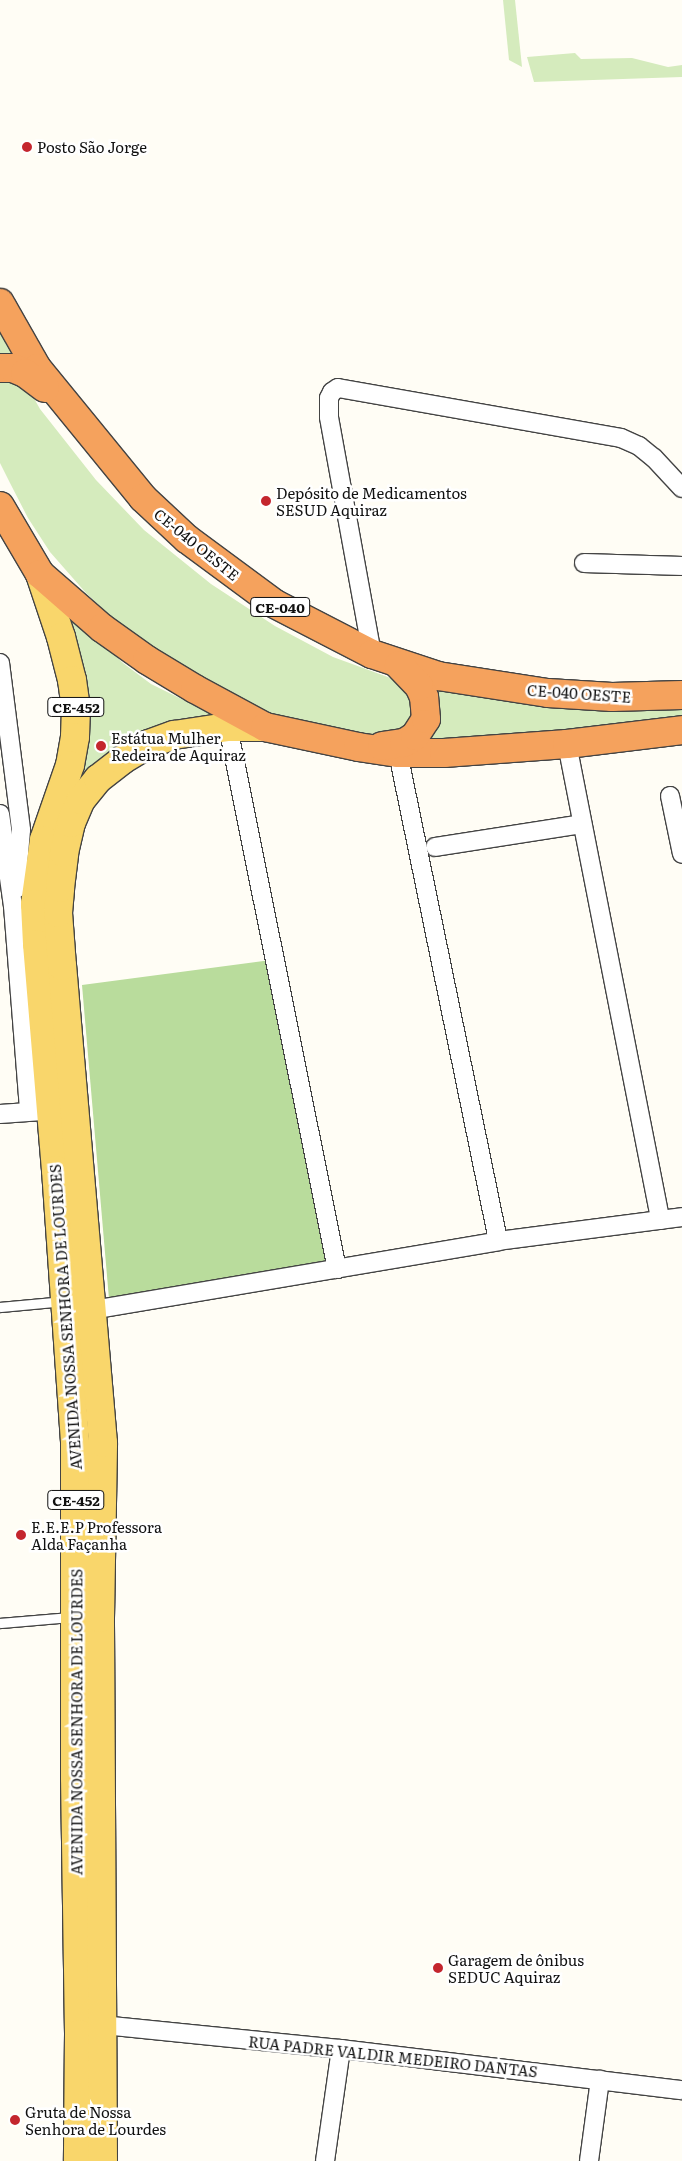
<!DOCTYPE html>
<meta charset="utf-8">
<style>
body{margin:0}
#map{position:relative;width:682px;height:2161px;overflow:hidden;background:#fffdf5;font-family:Literata,serif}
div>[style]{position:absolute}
.green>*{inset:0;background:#d5ebbd}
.forest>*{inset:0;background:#b9dc9c}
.roads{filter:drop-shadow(1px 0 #444) drop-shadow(-1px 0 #444) drop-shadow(0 1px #444) drop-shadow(0 -1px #444)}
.lane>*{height:9px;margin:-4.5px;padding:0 4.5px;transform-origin:4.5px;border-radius:4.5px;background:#fff}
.street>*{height:18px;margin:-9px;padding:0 9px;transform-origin:9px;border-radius:9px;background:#fff}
.primary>*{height:28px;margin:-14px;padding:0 14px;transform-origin:14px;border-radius:14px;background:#f9d66b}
.highway>*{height:28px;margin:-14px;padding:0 14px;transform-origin:14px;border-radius:14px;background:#f5a25d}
.dots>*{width:14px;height:14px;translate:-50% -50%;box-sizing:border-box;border:2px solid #fff;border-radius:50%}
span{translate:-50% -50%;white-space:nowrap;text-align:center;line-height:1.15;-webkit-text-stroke:5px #fff;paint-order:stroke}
.shield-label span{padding:1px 4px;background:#fff;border:1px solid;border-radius:4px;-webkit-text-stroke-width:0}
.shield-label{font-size:14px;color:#111;font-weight:700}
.poi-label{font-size:15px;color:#111}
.left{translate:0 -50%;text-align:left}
.street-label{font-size:15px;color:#111}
</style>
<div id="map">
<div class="green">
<i style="clip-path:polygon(503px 0,515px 0,522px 67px,509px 60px)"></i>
<i style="clip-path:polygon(575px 53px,581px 59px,632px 58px,668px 67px,682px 65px,682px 77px,534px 82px,527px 57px)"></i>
<i style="clip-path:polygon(0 317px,22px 358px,0 357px)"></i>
<i style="clip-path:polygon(0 376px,27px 386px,40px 409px,96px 480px,144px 530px,211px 584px,275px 626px,333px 657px,396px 680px,408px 687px,421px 717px,384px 740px,268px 715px,136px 640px,86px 593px,50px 552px,28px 518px,10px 483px,0 463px)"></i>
<i style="clip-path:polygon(70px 613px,123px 663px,151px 684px,220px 718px,76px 785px,88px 733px,89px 698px)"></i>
<i style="clip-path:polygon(432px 688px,554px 708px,682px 709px,682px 722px,425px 742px)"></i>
</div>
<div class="forest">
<i style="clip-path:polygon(271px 960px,332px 1267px,109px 1299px,82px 985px)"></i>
</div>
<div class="roads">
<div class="lane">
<i style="left:0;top:1307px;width:63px;rotate:-5.4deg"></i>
<i style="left:0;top:1623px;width:72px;rotate:-4.8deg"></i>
</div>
<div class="street">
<i style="left:584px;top:563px;width:98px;rotate:1.8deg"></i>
<i style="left:372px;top:654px;width:241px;rotate:-100.3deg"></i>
<i style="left:329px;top:417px;width:19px;rotate:-90deg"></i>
<i style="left:329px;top:398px;width:7px;rotate:-63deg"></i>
<i style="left:332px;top:392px;width:7px;rotate:-34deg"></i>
<i style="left:338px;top:388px;width:287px;rotate:10deg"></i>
<i style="left:621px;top:438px;width:20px;rotate:24deg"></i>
<i style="left:639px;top:446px;width:19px;rotate:39deg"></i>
<i style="left:654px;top:458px;width:41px;rotate:47deg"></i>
<i style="left:0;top:663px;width:168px;rotate:82.8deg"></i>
<i style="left:21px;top:830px;width:59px;rotate:94.8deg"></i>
<i style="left:228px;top:727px;width:553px;rotate:78.63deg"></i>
<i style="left:567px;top:744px;width:485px;rotate:78.9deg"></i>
<i style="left:398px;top:753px;width:498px;rotate:78.4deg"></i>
<i style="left:670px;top:796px;width:59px;rotate:78.3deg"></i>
<i style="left:0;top:814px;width:93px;rotate:82deg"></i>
<i style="left:13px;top:906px;width:206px;rotate:85.5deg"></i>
<i style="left:435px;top:847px;width:149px;rotate:-8.9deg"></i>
<i style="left:0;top:1114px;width:39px;rotate:-4deg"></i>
<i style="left:92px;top:1310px;width:412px;rotate:-9.6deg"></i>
<i style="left:498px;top:1241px;width:186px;rotate:-7.4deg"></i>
<i style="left:103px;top:2025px;width:239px;rotate:5.8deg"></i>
<i style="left:341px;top:2049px;width:343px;rotate:6.9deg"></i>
<i style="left:325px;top:2161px;width:113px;rotate:-81.9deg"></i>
<i style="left:589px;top:2161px;width:82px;rotate:-82.3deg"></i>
</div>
<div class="primary">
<i style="left:40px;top:574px;width:66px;rotate:71.6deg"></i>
<i style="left:61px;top:637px;width:44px;rotate:75.7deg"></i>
<i style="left:72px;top:680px;width:28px;rotate:82deg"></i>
<i style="left:76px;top:708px;width:29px;rotate:92deg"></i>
<i style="left:75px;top:737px;width:28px;rotate:100deg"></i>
<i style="left:70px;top:765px;width:79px;rotate:109.1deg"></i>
<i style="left:44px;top:840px;width:65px;rotate:98deg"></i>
<i style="left:35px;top:904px;width:40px;rotate:87.1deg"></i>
<i style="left:37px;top:944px;width:227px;rotate:85.2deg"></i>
<i style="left:56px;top:1170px;width:273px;rotate:86deg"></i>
<i style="left:75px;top:1442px;width:336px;rotate:90deg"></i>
<i style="left:75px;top:1778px;width:256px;rotate:89.1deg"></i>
<i style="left:79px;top:2034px;width:127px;rotate:90.5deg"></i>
<i style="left:103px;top:2161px;width:543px;rotate:-90.32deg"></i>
<i style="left:100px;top:1618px;width:175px;rotate:-89deg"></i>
<i style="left:103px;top:1443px;width:479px;rotate:-94.9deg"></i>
<i style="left:62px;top:966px;width:53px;rotate:-94.3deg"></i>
<i style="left:58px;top:913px;width:25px;rotate:-85deg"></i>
<i style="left:60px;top:888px;width:35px;rotate:-83deg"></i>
<i style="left:64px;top:853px;width:31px;rotate:-77deg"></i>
<i style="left:71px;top:823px;width:25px;rotate:-67deg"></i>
<i style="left:81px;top:800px;width:27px;rotate:-51deg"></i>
<i style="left:98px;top:779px;width:31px;rotate:-38deg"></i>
<i style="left:122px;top:760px;width:31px;rotate:-31deg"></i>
<i style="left:149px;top:744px;width:27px;rotate:-20deg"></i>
<i style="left:174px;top:735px;width:55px;rotate:-8.4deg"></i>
<i style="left:228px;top:727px;width:37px"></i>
</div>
<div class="highway">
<i style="left:0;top:303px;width:75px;rotate:60.4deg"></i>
<i style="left:37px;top:368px;width:168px;rotate:50.8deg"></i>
<i style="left:143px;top:498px;width:60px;rotate:43deg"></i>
<i style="left:187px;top:539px;width:109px;rotate:36.5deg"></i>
<i style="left:275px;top:604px;width:109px;rotate:27.3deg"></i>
<i style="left:372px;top:654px;width:70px;rotate:18.4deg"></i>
<i style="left:438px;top:676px;width:111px;rotate:8.8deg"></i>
<i style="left:548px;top:693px;width:64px;rotate:3.6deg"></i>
<i style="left:612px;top:697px;width:70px;rotate:-1.6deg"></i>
<i style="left:0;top:368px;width:13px"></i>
<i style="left:13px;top:368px;width:13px;rotate:23deg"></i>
<i style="left:25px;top:373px;width:25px;rotate:37deg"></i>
<i style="left:0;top:506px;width:79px;rotate:59.5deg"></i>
<i style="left:40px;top:574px;width:82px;rotate:41.1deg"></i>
<i style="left:102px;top:628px;width:55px;rotate:35.4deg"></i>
<i style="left:147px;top:660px;width:56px;rotate:31.1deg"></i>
<i style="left:195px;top:689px;width:80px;rotate:28.5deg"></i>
<i style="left:265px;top:727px;width:95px;rotate:12.1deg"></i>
<i style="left:358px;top:747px;width:40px;rotate:8.5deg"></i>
<i style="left:398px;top:753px;width:46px"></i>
<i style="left:444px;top:753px;width:123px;rotate:-4.2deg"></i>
<i style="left:567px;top:744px;width:116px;rotate:-6.9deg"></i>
<i style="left:382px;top:746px;width:22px;rotate:-8deg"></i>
<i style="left:404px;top:743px;width:13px;rotate:-32deg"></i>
<i style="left:415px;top:736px;width:20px;rotate:-57deg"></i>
<i style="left:426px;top:719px;width:22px;rotate:-95deg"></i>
<i style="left:424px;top:697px;width:12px;rotate:-114deg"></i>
<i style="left:419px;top:686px;width:29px;rotate:-134deg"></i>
</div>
</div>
<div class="dots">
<i style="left:27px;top:147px;background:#c4262e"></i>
<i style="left:266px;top:501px;background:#c4262e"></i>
<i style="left:101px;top:746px;background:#c4262e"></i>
<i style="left:21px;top:1535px;background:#c4262e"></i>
<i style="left:438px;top:1968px;background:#c4262e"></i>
<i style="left:15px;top:2120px;background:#c4262e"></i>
</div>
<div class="shield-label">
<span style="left:280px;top:607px">CE-040</span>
<span style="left:76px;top:707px">CE-452</span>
<span style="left:76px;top:1500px">CE-452</span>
</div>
<div class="poi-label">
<span class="left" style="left:37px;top:147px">Posto São Jorge</span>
<span class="left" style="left:276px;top:501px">Depósito de Medicamentos<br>SESUD Aquiraz</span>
<span class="left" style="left:111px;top:746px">Estátua Mulher<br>Redeira de Aquiraz</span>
<span class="left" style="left:31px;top:1535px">E.E.E.P Professora<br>Alda Façanha</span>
<span class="left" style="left:448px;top:1968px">Garagem de ônibus<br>SEDUC Aquiraz</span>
<span class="left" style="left:25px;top:2120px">Gruta de Nossa<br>Senhora de Lourdes</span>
</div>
<div class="street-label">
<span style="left:197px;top:544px;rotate:39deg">CE-040 OESTE</span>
<span style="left:579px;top:693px;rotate:4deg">CE-040 OESTE</span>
<span style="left:65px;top:1317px;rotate:-94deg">AVENIDA NOSSA SENHORA DE LOURDES</span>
<span style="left:76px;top:1722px;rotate:-90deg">AVENIDA NOSSA SENHORA DE LOURDES</span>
<span style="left:393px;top:2056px;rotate:6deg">RUA PADRE VALDIR MEDEIRO DANTAS</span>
</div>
</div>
